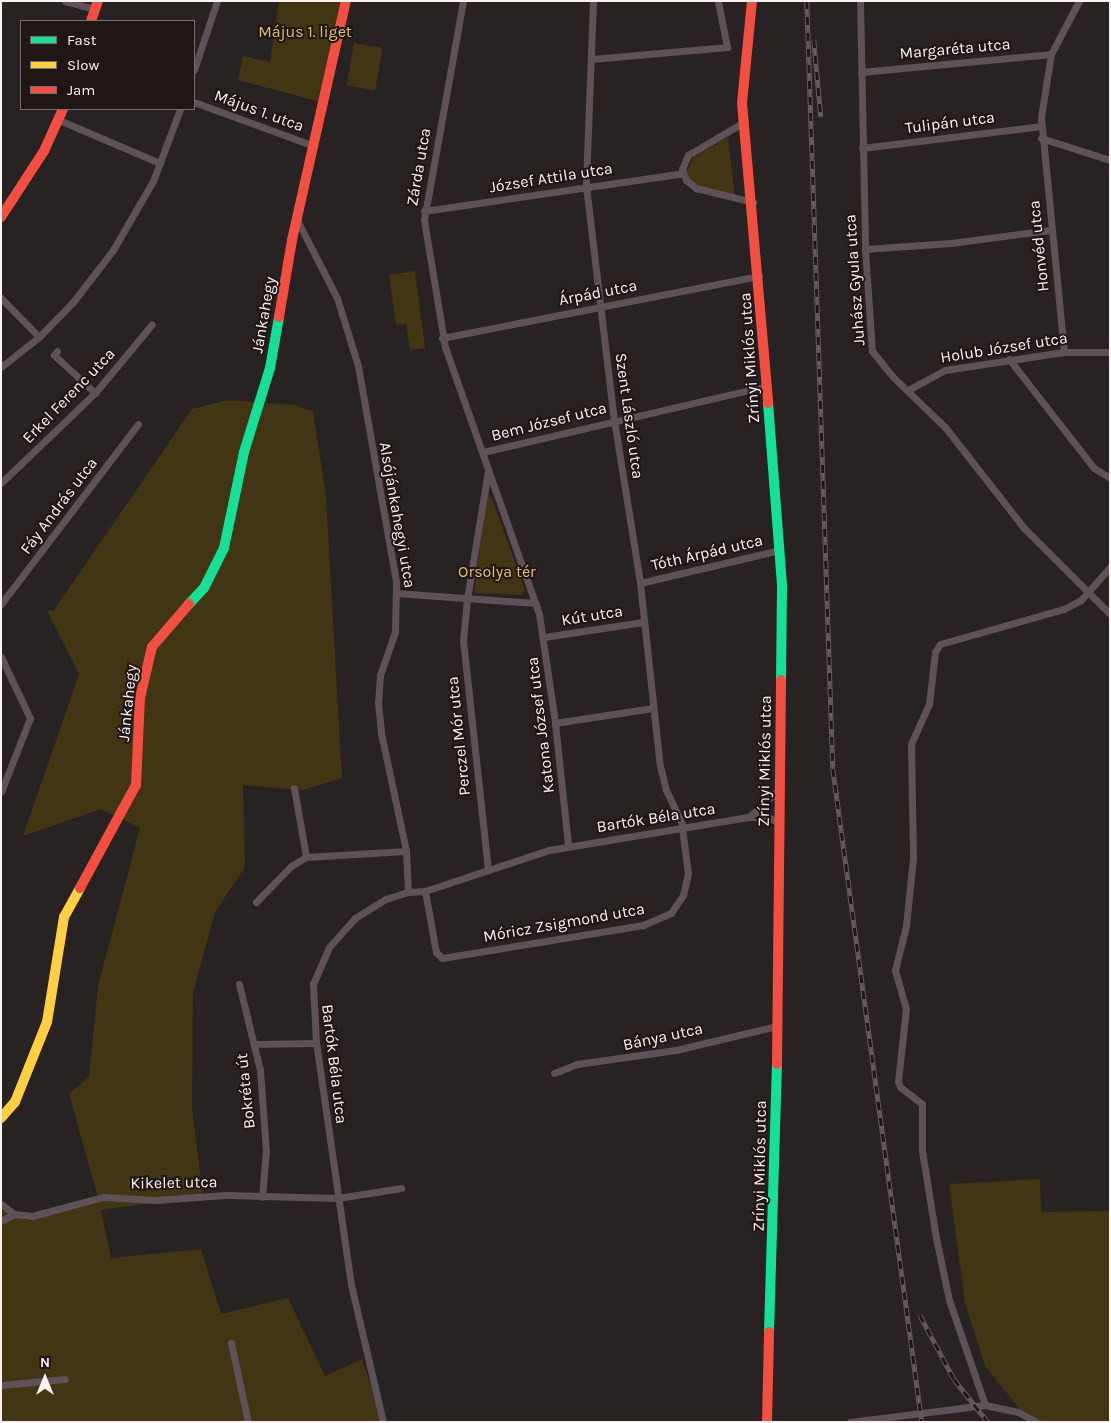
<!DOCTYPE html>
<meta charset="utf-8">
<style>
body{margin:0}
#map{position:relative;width:1111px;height:1423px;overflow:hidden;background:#282222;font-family:Karla,sans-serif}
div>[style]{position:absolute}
.green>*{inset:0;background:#413514;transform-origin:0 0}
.street>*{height:7px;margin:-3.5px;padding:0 3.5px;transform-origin:3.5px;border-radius:3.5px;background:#5e5157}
.fast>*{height:10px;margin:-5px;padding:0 5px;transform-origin:5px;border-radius:5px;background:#16e098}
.slow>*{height:10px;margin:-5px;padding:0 5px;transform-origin:5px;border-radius:5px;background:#ffcf43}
.jam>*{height:10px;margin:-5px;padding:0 5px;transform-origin:5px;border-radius:5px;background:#f24e42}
.rail>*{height:4.5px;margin-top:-2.25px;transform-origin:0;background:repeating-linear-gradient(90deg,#211616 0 8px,#645a5e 0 16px);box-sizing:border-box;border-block:1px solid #645a5e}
span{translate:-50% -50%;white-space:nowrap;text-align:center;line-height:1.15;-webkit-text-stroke:4px #211616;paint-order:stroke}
.park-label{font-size:16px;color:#e0c16d}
.street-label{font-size:16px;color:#fbf3f2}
.frame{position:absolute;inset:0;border:2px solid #fbf3f2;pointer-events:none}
.legend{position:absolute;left:20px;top:20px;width:175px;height:90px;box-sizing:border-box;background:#211616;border:1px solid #786e6e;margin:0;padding:6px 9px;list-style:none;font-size:15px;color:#fbf3f2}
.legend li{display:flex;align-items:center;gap:10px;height:25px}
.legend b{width:25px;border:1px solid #786e6e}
.north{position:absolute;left:20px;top:1353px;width:50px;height:50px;-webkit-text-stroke:4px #211616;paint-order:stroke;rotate:0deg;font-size:14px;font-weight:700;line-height:20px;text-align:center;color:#fbf3f2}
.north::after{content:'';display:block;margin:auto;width:18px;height:22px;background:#fbf3f2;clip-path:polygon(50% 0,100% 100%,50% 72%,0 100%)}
</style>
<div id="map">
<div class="green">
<i style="clip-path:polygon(279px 1px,345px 1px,320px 102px,238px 80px,243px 56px,270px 62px)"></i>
<i style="left:354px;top:43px;width:29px;height:43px;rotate:10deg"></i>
<i style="clip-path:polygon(728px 137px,735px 196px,696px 186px,688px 178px,687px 170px,694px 157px)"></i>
<i style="clip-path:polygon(415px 271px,425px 348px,410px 350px,406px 324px,396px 325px,389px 275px)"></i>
<i style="clip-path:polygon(228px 400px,294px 405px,313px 411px,326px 496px,342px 778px,303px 790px,243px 785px,245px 867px,215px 912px,193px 993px,192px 1109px,203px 1196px,101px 1210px,111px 1258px,201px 1249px,221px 1314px,288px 1298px,325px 1376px,362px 1359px,383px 1422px,1px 1422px,1px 1211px,35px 1214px,99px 1201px,69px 1094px,89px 1077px,98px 986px,140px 828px,101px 809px,23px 836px,79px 674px,47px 611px,54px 610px,192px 409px)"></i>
<i style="clip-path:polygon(487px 494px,491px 496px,525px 590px,522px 595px,474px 593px)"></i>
<i style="clip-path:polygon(1040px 1179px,1041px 1212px,1110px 1211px,1110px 1422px,1030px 1422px,985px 1366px,965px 1303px,949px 1184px)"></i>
</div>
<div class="street">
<i style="left:65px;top:1px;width:31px;rotate:15deg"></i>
<i style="left:463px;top:1px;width:222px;rotate:100.1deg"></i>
<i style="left:424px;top:220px;width:129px;rotate:80.6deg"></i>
<i style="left:445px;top:347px;width:283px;rotate:70.6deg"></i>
<i style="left:539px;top:614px;width:110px;rotate:81.6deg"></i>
<i style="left:555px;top:723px;width:123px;rotate:83.9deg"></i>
<i style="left:593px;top:1px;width:185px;rotate:92.2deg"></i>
<i style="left:586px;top:186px;width:236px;rotate:83.2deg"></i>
<i style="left:614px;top:420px;width:165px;rotate:80.9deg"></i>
<i style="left:640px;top:583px;width:184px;rotate:83.8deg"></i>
<i style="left:660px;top:766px;width:25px;rotate:76deg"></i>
<i style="left:666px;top:790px;width:42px;rotate:64.7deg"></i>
<i style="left:860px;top:1px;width:248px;rotate:88.8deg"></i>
<i style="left:865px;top:249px;width:102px;rotate:86.1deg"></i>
<i style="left:872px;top:351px;width:33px;rotate:51deg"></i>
<i style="left:893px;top:377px;width:72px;rotate:43.9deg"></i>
<i style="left:945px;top:427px;width:128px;rotate:52deg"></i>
<i style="left:1024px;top:528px;width:122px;rotate:45deg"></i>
<i style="left:592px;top:59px;width:136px;rotate:-5.1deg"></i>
<i style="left:727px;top:47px;width:47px;rotate:-101.1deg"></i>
<i style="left:194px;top:70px;width:73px;rotate:-71.6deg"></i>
<i style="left:861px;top:72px;width:191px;rotate:-5.4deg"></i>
<i style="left:194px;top:102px;width:128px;rotate:20.1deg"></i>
<i style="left:59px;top:120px;width:110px;rotate:23.1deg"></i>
<i style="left:744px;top:122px;width:65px;rotate:149.5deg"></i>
<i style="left:688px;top:155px;width:15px;rotate:113deg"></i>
<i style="left:682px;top:169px;width:12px;rotate:70deg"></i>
<i style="left:686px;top:180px;width:13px;rotate:39deg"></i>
<i style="left:696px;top:188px;width:59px;rotate:13.8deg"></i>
<i style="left:1041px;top:138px;width:72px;rotate:17.7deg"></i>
<i style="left:862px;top:148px;width:179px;rotate:-7deg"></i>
<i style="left:424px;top:211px;width:262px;rotate:-8.3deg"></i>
<i style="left:298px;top:222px;width:85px;rotate:62.8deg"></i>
<i style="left:337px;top:298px;width:71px;rotate:72.8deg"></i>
<i style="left:358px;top:366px;width:219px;rotate:80deg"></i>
<i style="left:396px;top:582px;width:50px;rotate:91.1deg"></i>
<i style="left:395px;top:632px;width:46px;rotate:109.2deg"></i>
<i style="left:380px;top:675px;width:28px;rotate:94deg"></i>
<i style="left:378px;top:703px;width:30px;rotate:84deg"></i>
<i style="left:381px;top:733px;width:121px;rotate:78deg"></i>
<i style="left:406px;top:851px;width:41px;rotate:87.2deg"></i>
<i style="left:865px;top:249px;width:86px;rotate:-4deg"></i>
<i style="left:951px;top:243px;width:100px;rotate:-7.5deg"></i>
<i style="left:1px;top:298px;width:54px;rotate:45.7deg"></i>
<i style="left:442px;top:338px;width:323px;rotate:-11.1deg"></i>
<i style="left:57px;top:351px;width:5px;rotate:127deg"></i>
<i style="left:54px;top:355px;width:56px;rotate:42.8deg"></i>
<i style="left:1064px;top:352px;width:236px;rotate:-95.6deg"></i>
<i style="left:1041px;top:117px;width:64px;rotate:-81deg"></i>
<i style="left:1051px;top:54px;width:60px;rotate:-62.2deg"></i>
<i style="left:1009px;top:359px;width:138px;rotate:52.1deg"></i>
<i style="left:1094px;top:468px;width:19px;rotate:32deg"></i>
<i style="left:1px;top:367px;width:48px;rotate:-38.3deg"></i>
<i style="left:39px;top:337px;width:49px;rotate:-45.8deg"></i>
<i style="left:73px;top:302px;width:66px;rotate:-52.4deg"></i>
<i style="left:113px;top:250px;width:80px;rotate:-59.9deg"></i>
<i style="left:153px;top:181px;width:77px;rotate:-69.4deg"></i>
<i style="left:908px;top:390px;width:42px;rotate:-28.4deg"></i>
<i style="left:945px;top:370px;width:120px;rotate:-8.6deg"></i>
<i style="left:1064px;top:352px;width:46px"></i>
<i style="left:483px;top:452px;width:292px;rotate:-13.1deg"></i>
<i style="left:1px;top:483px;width:130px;rotate:-43.8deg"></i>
<i style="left:95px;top:393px;width:89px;rotate:-50.4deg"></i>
<i style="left:640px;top:583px;width:144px;rotate:-13.3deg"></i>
<i style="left:396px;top:593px;width:140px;rotate:4.1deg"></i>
<i style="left:1px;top:604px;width:226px;rotate:-52.7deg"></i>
<i style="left:544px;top:637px;width:100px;rotate:-8.6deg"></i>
<i style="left:1px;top:657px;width:68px;rotate:64.6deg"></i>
<i style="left:30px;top:718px;width:79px;rotate:111.4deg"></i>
<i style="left:555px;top:723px;width:99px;rotate:-8.7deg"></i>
<i style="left:294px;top:788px;width:70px;rotate:80.1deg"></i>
<i style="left:750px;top:816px;width:39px;rotate:-42deg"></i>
<i style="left:306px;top:857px;width:100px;rotate:-3.4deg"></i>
<i style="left:488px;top:870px;width:230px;rotate:-96.2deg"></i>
<i style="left:463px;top:641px;width:42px;rotate:-84.6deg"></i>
<i style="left:467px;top:599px;width:130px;rotate:-80.7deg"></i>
<i style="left:425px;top:891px;width:62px;rotate:79.8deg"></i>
<i style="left:436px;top:952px;width:8px;rotate:45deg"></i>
<i style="left:442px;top:958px;width:204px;rotate:-9.3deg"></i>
<i style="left:643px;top:925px;width:30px;rotate:-23deg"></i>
<i style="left:671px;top:913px;width:22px;rotate:-56deg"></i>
<i style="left:683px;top:895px;width:23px;rotate:-77deg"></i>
<i style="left:688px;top:873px;width:45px;rotate:-97.6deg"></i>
<i style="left:256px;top:902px;width:50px;rotate:-45.8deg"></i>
<i style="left:291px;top:866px;width:17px;rotate:-31deg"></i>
<i style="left:239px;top:984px;width:89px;rotate:76.3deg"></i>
<i style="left:260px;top:1070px;width:81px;rotate:85.8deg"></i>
<i style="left:266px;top:1151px;width:46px;rotate:95deg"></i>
<i style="left:255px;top:1044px;width:61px;rotate:-0.9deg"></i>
<i style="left:554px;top:1073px;width:25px;rotate:-21deg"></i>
<i style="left:577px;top:1064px;width:100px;rotate:-8deg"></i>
<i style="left:676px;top:1050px;width:104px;rotate:-13.4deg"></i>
<i style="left:1px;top:1204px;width:16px;rotate:38deg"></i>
<i style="left:14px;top:1214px;width:18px;rotate:6deg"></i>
<i style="left:32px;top:1216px;width:73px;rotate:-15deg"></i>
<i style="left:103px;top:1197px;width:53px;rotate:3.2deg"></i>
<i style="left:156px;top:1200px;width:69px;rotate:-4.1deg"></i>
<i style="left:225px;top:1195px;width:113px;rotate:1.5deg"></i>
<i style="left:338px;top:1198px;width:64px;rotate:-9deg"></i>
<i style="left:1px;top:1221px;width:15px;rotate:-28deg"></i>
<i style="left:231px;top:1343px;width:81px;rotate:77.9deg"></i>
<i style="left:1px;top:1385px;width:64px;rotate:-5.4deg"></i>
<i style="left:985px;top:1405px;width:111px;rotate:-108.9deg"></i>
<i style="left:949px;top:1300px;width:63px;rotate:-101.8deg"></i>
<i style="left:936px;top:1238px;width:88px;rotate:-99.1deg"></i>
<i style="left:922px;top:1151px;width:47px;rotate:-90deg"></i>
<i style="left:922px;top:1104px;width:28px;rotate:-142deg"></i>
<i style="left:900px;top:1087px;width:6px;rotate:-108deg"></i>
<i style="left:898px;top:1081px;width:72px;rotate:-83.7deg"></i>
<i style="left:906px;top:1009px;width:41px;rotate:-105.8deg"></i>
<i style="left:895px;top:970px;width:45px;rotate:-76deg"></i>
<i style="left:906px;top:926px;width:68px;rotate:-84.1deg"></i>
<i style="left:913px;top:858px;width:114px;rotate:-91deg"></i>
<i style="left:911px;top:744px;width:44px;rotate:-65.8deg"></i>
<i style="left:929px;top:704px;width:52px;rotate:-83.4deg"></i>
<i style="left:935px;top:652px;width:9px;rotate:-58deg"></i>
<i style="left:940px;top:644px;width:129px;rotate:-15.8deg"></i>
<i style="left:1064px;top:609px;width:19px;rotate:-28deg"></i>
<i style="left:1081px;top:600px;width:44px;rotate:-48.7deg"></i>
<i style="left:383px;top:1422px;width:141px;rotate:-103.1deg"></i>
<i style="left:351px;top:1285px;width:245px;rotate:-98.2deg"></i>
<i style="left:316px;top:1043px;width:59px;rotate:-92.9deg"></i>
<i style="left:313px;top:984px;width:40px;rotate:-66.6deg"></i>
<i style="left:329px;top:947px;width:39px;rotate:-48deg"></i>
<i style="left:355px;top:918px;width:36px;rotate:-32deg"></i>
<i style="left:386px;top:899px;width:23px;rotate:-18deg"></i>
<i style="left:408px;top:892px;width:17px;rotate:-3deg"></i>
<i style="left:425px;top:891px;width:131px;rotate:-18.3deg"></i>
<i style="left:549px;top:850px;width:202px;rotate:-9.4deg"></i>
<i style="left:748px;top:817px;width:20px"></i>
<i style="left:768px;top:817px;width:13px;rotate:29deg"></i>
<i style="left:850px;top:1422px;width:136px;rotate:-7.2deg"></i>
<i style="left:985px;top:1405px;width:34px;rotate:12deg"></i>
<i style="left:1018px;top:1412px;width:21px;rotate:28deg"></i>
</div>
<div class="fast">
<i style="left:768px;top:403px;width:184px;rotate:85.6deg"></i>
<i style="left:782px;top:586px;width:94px;rotate:90.6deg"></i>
<i style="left:189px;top:604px;width:22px;rotate:-47deg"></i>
<i style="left:204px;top:588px;width:45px;rotate:-63.4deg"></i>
<i style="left:224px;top:548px;width:98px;rotate:-78.2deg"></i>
<i style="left:244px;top:452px;width:88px;rotate:-72.8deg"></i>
<i style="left:270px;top:368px;width:52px;rotate:-80deg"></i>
<i style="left:769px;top:1332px;width:268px;rotate:-88.3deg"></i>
</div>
<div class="slow">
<i style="left:1px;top:1118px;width:21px;rotate:-49deg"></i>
<i style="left:15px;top:1102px;width:86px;rotate:-68.2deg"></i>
<i style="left:47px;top:1022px;width:106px;rotate:-80.8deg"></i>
<i style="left:64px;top:917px;width:33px;rotate:-61deg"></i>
</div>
<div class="jam">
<i style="left:752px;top:1px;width:102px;rotate:95.6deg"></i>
<i style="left:742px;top:103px;width:301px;rotate:85deg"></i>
<i style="left:91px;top:21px;width:21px;rotate:-71deg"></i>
<i style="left:1px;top:217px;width:79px;rotate:-56.9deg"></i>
<i style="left:44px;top:151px;width:46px;rotate:-65.7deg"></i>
<i style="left:279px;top:317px;width:78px;rotate:-80.4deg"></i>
<i style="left:292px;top:240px;width:245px;rotate:-77.3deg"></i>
<i style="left:80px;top:888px;width:117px;rotate:-61.5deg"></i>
<i style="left:136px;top:785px;width:87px;rotate:-87.4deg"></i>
<i style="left:140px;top:698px;width:52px;rotate:-76.8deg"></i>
<i style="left:152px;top:647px;width:57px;rotate:-49.3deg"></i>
<i style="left:777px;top:1064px;width:384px;rotate:-89.4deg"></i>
<i style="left:767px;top:1422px;width:90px;rotate:-88.7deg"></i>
</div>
<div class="rail">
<i style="left:807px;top:1px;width:768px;rotate:88.06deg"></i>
<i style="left:833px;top:769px;width:659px;rotate:82.24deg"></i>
<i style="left:814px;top:40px;width:77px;rotate:84.8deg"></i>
<i style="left:920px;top:1315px;width:72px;rotate:62deg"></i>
<i style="left:954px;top:1379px;width:55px;rotate:51.7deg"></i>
</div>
<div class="park-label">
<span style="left:305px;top:32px">Május 1. liget</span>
<span style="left:497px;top:572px">Orsolya tér</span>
</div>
<div class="street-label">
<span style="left:955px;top:49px;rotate:-5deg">Margaréta utca</span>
<span style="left:259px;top:111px;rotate:20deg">Május 1. utca</span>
<span style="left:950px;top:123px;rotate:-7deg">Tulipán utca</span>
<span style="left:419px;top:167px;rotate:-80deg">Zárda utca</span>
<span style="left:551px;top:178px;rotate:-9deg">József Attila utca</span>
<span style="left:1039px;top:246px;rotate:-96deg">Honvéd utca</span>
<span style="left:855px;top:280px;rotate:-94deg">Juhász Gyula utca</span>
<span style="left:598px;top:293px;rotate:-11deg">Árpád utca</span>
<span style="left:264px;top:315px;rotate:-80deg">Jánkahegy</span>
<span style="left:1004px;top:348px;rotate:-9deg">Holub József utca</span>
<span style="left:750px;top:358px;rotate:-94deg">Zrínyi Miklós utca</span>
<span style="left:69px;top:396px;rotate:-46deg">Erkel Ferenc utca</span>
<span style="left:629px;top:416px;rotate:82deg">Szent László utca</span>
<span style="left:549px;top:422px;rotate:-14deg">Bem József utca</span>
<span style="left:59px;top:506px;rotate:-53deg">Fáy András utca</span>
<span style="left:397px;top:515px;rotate:80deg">Alsójánkahegyi utca</span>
<span style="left:707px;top:553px;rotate:-13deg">Tóth Árpád utca</span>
<span style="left:592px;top:616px;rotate:-9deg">Kút utca</span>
<span style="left:128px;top:703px;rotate:-84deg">Jánkahegy</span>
<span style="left:541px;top:725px;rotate:-97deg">Katona József utca</span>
<span style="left:459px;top:736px;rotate:-96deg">Perczel Mór utca</span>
<span style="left:765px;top:761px;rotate:-89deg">Zrínyi Miklós utca</span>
<span style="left:656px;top:818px;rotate:-9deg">Bartók Béla utca</span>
<span style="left:564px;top:923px;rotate:-10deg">Móricz Zsigmond utca</span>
<span style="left:663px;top:1037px;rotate:-12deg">Bánya utca</span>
<span style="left:334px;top:1064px;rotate:83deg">Bartók Béla utca</span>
<span style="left:246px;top:1091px;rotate:-96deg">Bokréta út</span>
<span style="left:760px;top:1166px;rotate:-89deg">Zrínyi Miklós utca</span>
<span style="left:174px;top:1183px;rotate:-1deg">Kikelet utca</span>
</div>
<div class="frame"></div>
<ul class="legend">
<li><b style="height:6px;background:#16e098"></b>Fast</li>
<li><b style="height:6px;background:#ffcf43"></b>Slow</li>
<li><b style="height:6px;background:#f24e42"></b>Jam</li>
</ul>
<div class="north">N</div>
</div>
